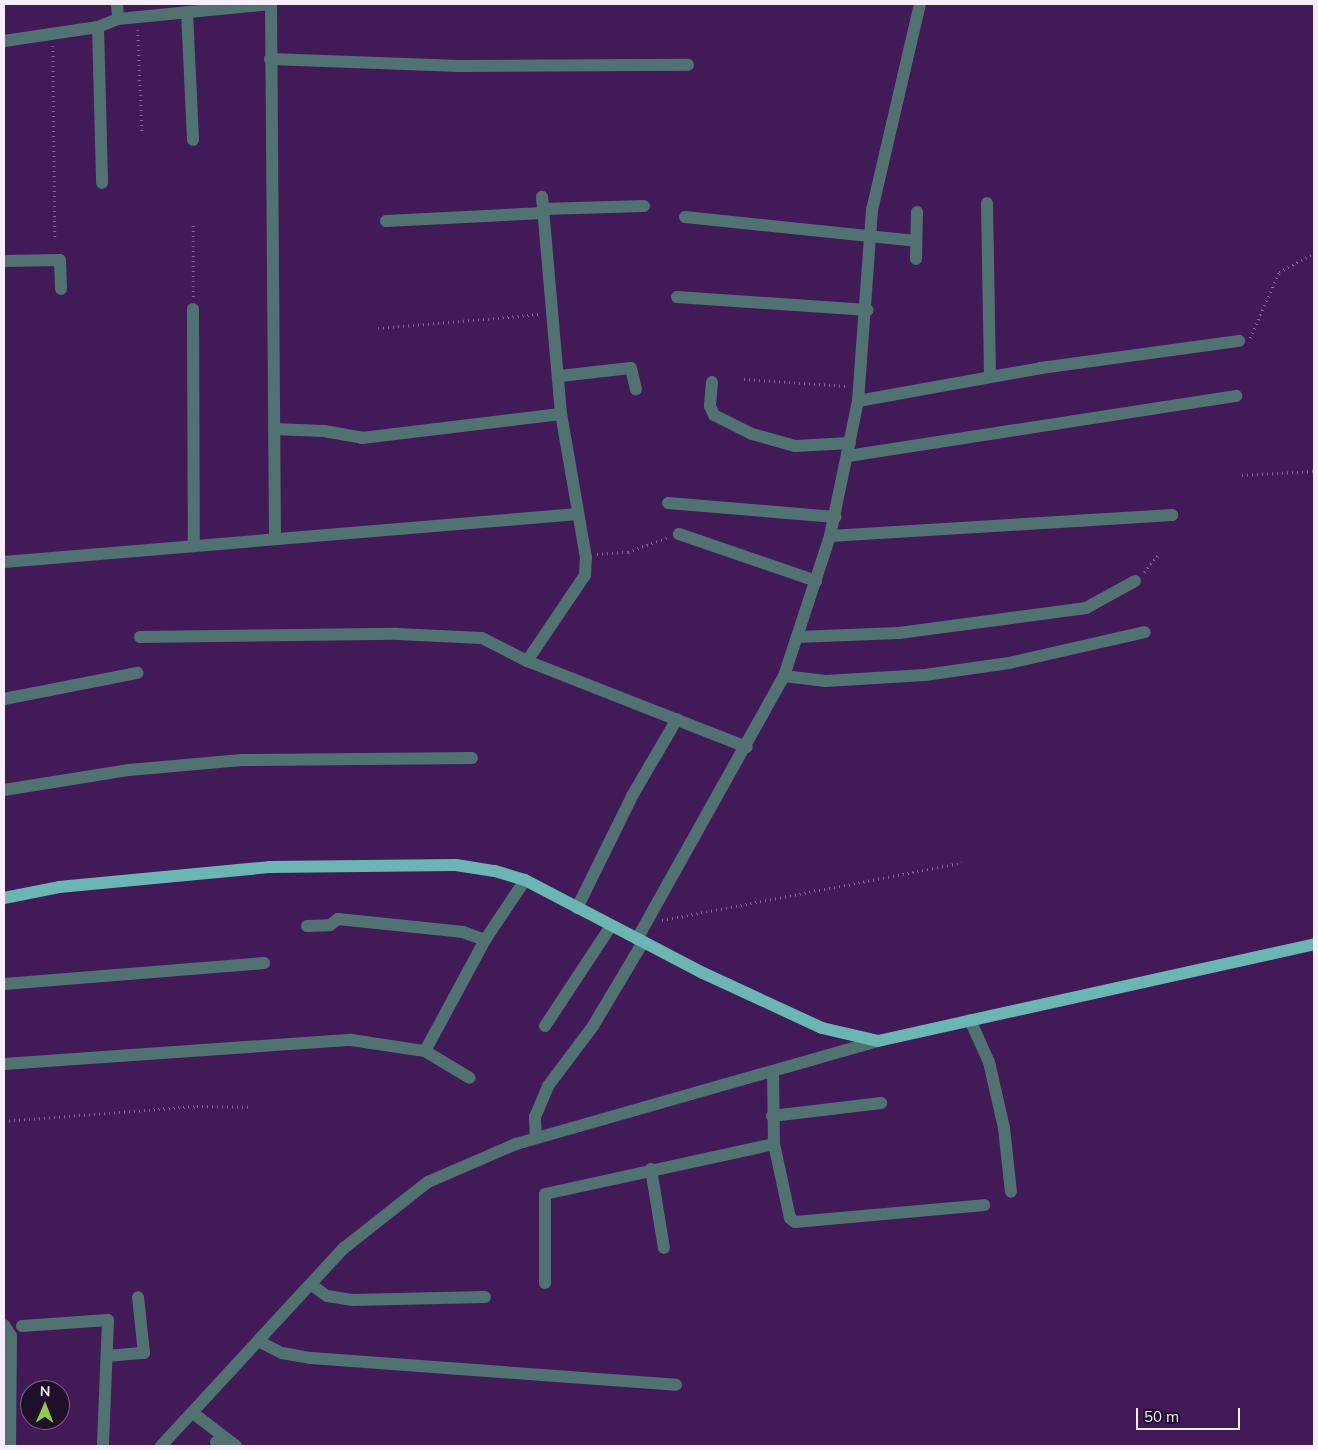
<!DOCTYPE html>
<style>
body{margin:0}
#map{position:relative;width:1318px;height:1450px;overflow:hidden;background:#411a57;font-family:Mulish,sans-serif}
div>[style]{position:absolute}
.path>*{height:2.5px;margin-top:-1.25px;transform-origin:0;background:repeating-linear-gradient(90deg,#826592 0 1px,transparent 0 5px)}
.minor>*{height:12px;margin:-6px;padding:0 6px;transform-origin:6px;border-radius:6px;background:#507371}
.major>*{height:12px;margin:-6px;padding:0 6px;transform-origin:6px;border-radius:6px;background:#69b6b2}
span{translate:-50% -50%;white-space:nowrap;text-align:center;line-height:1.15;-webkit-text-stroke:4.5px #200f2a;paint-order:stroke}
.frame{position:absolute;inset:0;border:5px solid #f8effe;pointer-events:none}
.north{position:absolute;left:20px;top:1380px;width:50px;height:50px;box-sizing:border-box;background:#200f2a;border:1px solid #76697f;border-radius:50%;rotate:1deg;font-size:14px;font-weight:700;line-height:20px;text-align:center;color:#f8effe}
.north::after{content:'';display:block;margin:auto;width:18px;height:22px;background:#8dce43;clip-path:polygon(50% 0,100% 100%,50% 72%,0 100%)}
.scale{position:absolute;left:1136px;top:1408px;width:104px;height:22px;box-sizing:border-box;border:2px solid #f8effe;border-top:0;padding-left:6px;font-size:15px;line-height:18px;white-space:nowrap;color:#f8effe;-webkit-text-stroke:4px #200f2a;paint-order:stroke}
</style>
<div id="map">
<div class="path">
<i style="left:138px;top:30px;width:101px;rotate:87.7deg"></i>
<i style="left:53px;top:46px;width:191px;rotate:89.4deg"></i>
<i style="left:193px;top:297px;width:72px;rotate:-90deg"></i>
<i style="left:378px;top:328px;width:164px;rotate:-4.9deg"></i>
<i style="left:1250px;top:338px;width:72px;rotate:-66.3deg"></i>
<i style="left:1279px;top:272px;width:40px;rotate:-28deg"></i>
<i style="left:744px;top:379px;width:103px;rotate:3.9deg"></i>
<i style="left:1242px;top:475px;width:72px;rotate:-3.2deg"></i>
<i style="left:597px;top:554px;width:31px;rotate:-4deg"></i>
<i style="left:628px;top:552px;width:43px;rotate:-20.6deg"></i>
<i style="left:1144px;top:572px;width:23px;rotate:-50deg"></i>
<i style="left:662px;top:920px;width:305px;rotate:-10.8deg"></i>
<i style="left:4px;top:1121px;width:194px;rotate:-4.4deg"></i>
<i style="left:197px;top:1106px;width:55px;rotate:1deg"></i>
</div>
<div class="minor">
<i style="left:117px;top:4px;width:15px;rotate:86deg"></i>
<i style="left:271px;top:4px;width:533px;rotate:89.57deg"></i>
<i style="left:187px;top:12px;width:128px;rotate:87.3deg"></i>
<i style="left:98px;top:27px;width:156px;rotate:88.5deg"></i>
<i style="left:4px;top:41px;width:95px;rotate:-8.5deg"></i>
<i style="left:98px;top:27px;width:22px;rotate:-22deg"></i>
<i style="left:118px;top:19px;width:153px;rotate:-5.6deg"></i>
<i style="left:270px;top:59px;width:190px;rotate:2.1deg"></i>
<i style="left:460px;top:66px;width:228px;rotate:-0.3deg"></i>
<i style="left:987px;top:203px;width:174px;rotate:89deg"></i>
<i style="left:543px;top:209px;width:101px;rotate:-1.7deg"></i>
<i style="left:685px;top:217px;width:232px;rotate:5.9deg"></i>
<i style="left:386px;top:221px;width:157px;rotate:-2.9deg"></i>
<i style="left:916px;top:259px;width:47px;rotate:-88.8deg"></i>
<i style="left:4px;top:261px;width:56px;rotate:-1deg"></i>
<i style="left:60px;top:260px;width:29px;rotate:88deg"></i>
<i style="left:677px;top:297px;width:191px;rotate:3.9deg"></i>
<i style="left:193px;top:309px;width:236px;rotate:89.8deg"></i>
<i style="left:560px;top:376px;width:71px;rotate:-6.4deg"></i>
<i style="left:631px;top:368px;width:22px;rotate:77deg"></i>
<i style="left:712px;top:382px;width:24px;rotate:95deg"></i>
<i style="left:710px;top:406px;width:10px;rotate:66deg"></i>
<i style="left:714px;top:415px;width:42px;rotate:26.6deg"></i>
<i style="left:752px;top:434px;width:45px;rotate:15.6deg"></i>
<i style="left:795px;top:446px;width:55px;rotate:-3.1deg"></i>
<i style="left:858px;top:401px;width:186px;rotate:-10.2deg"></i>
<i style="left:1041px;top:368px;width:200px;rotate:-7.8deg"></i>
<i style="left:274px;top:429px;width:50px;rotate:2.3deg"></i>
<i style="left:324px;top:431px;width:39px;rotate:10deg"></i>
<i style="left:362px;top:438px;width:200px;rotate:-6.9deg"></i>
<i style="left:848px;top:456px;width:393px;rotate:-8.8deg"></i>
<i style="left:668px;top:503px;width:168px;rotate:4.8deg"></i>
<i style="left:679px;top:534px;width:145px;rotate:18.9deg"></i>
<i style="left:830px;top:536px;width:343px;rotate:-3.5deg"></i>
<i style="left:4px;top:562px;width:576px;rotate:-4.78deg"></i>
<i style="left:140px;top:637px;width:257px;rotate:-0.7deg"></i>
<i style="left:397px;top:634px;width:85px;rotate:2.7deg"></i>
<i style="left:482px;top:638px;width:51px;rotate:27.1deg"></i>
<i style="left:527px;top:661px;width:236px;rotate:21.4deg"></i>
<i style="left:797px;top:637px;width:102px;rotate:-2.2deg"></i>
<i style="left:899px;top:633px;width:189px;rotate:-7.6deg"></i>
<i style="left:1086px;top:608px;width:56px;rotate:-28.9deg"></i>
<i style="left:527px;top:661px;width:104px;rotate:-56deg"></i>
<i style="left:585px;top:575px;width:17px;rotate:-87deg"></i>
<i style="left:586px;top:558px;width:146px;rotate:-99.8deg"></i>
<i style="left:561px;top:414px;width:218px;rotate:-95deg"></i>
<i style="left:784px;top:676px;width:42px;rotate:6.8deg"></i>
<i style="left:826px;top:681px;width:99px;rotate:-3.5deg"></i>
<i style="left:925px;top:675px;width:85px;rotate:-8.1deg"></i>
<i style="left:1009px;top:663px;width:139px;rotate:-12.8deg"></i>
<i style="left:4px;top:699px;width:136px;rotate:-11.1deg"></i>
<i style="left:4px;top:790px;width:127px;rotate:-9.1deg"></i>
<i style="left:129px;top:770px;width:113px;rotate:-5.1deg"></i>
<i style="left:242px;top:760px;width:230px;rotate:-0.5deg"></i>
<i style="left:577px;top:908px;width:125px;rotate:-63.8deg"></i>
<i style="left:632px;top:796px;width:89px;rotate:-59.7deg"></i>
<i style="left:307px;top:926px;width:23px;rotate:-2deg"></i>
<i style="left:330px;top:925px;width:10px;rotate:-37deg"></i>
<i style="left:338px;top:919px;width:126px;rotate:5.9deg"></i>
<i style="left:463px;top:932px;width:23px;rotate:20deg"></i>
<i style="left:637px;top:939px;width:301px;rotate:-60.8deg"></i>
<i style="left:784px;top:676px;width:147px;rotate:-71.8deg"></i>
<i style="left:830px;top:536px;width:138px;rotate:-78.3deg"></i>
<i style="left:858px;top:401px;width:192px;rotate:-85.8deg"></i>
<i style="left:872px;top:210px;width:212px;rotate:-76.9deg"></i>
<i style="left:4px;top:984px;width:261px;rotate:-4.6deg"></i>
<i style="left:970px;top:1020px;width:46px;rotate:65.7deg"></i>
<i style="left:989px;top:1062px;width:68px;rotate:77.2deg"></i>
<i style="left:1004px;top:1128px;width:64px;rotate:83.8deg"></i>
<i style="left:545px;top:1026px;width:120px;rotate:-56.6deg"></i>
<i style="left:425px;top:1051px;width:126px;rotate:-61.6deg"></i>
<i style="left:485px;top:940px;width:72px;rotate:-56.3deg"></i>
<i style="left:4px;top:1064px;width:348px;rotate:-4deg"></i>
<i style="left:351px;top:1040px;width:75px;rotate:8.5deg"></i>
<i style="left:425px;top:1051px;width:52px;rotate:31deg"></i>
<i style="left:773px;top:1072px;width:72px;rotate:89.2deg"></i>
<i style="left:774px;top:1144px;width:76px;rotate:77.8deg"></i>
<i style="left:790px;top:1218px;width:6px;rotate:39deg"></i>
<i style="left:795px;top:1222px;width:190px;rotate:-5.1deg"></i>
<i style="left:772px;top:1116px;width:110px;rotate:-6.8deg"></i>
<i style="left:536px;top:1138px;width:21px;rotate:-93deg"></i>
<i style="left:535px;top:1117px;width:34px;rotate:-67deg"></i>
<i style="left:548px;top:1086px;width:75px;rotate:-53.1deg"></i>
<i style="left:593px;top:1026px;width:98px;rotate:-59.2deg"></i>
<i style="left:651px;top:1169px;width:80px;rotate:80.7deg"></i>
<i style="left:545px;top:1283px;width:89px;rotate:-90deg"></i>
<i style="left:545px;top:1194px;width:234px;rotate:-12.3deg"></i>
<i style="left:313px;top:1286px;width:17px;rotate:36deg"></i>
<i style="left:327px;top:1296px;width:25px;rotate:9deg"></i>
<i style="left:352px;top:1300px;width:133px;rotate:-1.3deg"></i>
<i style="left:4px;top:1325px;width:13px;rotate:58deg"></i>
<i style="left:11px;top:1336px;width:110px;rotate:90.5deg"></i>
<i style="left:22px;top:1326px;width:86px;rotate:-4deg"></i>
<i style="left:108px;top:1320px;width:126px;rotate:92.3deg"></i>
<i style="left:258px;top:1341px;width:27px;rotate:27deg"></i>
<i style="left:282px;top:1353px;width:29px;rotate:10deg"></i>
<i style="left:311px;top:1358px;width:366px;rotate:4.2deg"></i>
<i style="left:107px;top:1356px;width:37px;rotate:-5deg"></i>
<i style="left:144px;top:1353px;width:56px;rotate:-96.1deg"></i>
<i style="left:193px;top:1413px;width:54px;rotate:37.5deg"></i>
<i style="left:216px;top:1442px;width:10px;rotate:24deg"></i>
<i style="left:161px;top:1446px;width:270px;rotate:-47.3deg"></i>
<i style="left:344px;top:1248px;width:107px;rotate:-38.2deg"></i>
<i style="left:428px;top:1182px;width:96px;rotate:-23.4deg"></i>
<i style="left:516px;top:1144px;width:376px;rotate:-15.9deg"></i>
</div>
<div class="major">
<i style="left:4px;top:898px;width:56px;rotate:-11.3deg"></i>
<i style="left:59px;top:887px;width:211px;rotate:-5.4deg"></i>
<i style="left:269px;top:867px;width:187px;rotate:-0.6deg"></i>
<i style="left:456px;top:865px;width:39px;rotate:9deg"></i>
<i style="left:495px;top:871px;width:31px;rotate:17deg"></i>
<i style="left:525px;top:880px;width:201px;rotate:27.6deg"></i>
<i style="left:703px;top:973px;width:131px;rotate:24.8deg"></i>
<i style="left:822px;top:1028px;width:57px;rotate:13.1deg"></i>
<i style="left:878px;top:1041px;width:447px;rotate:-12.5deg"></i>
</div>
<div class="frame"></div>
<div class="north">N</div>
<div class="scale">50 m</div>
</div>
